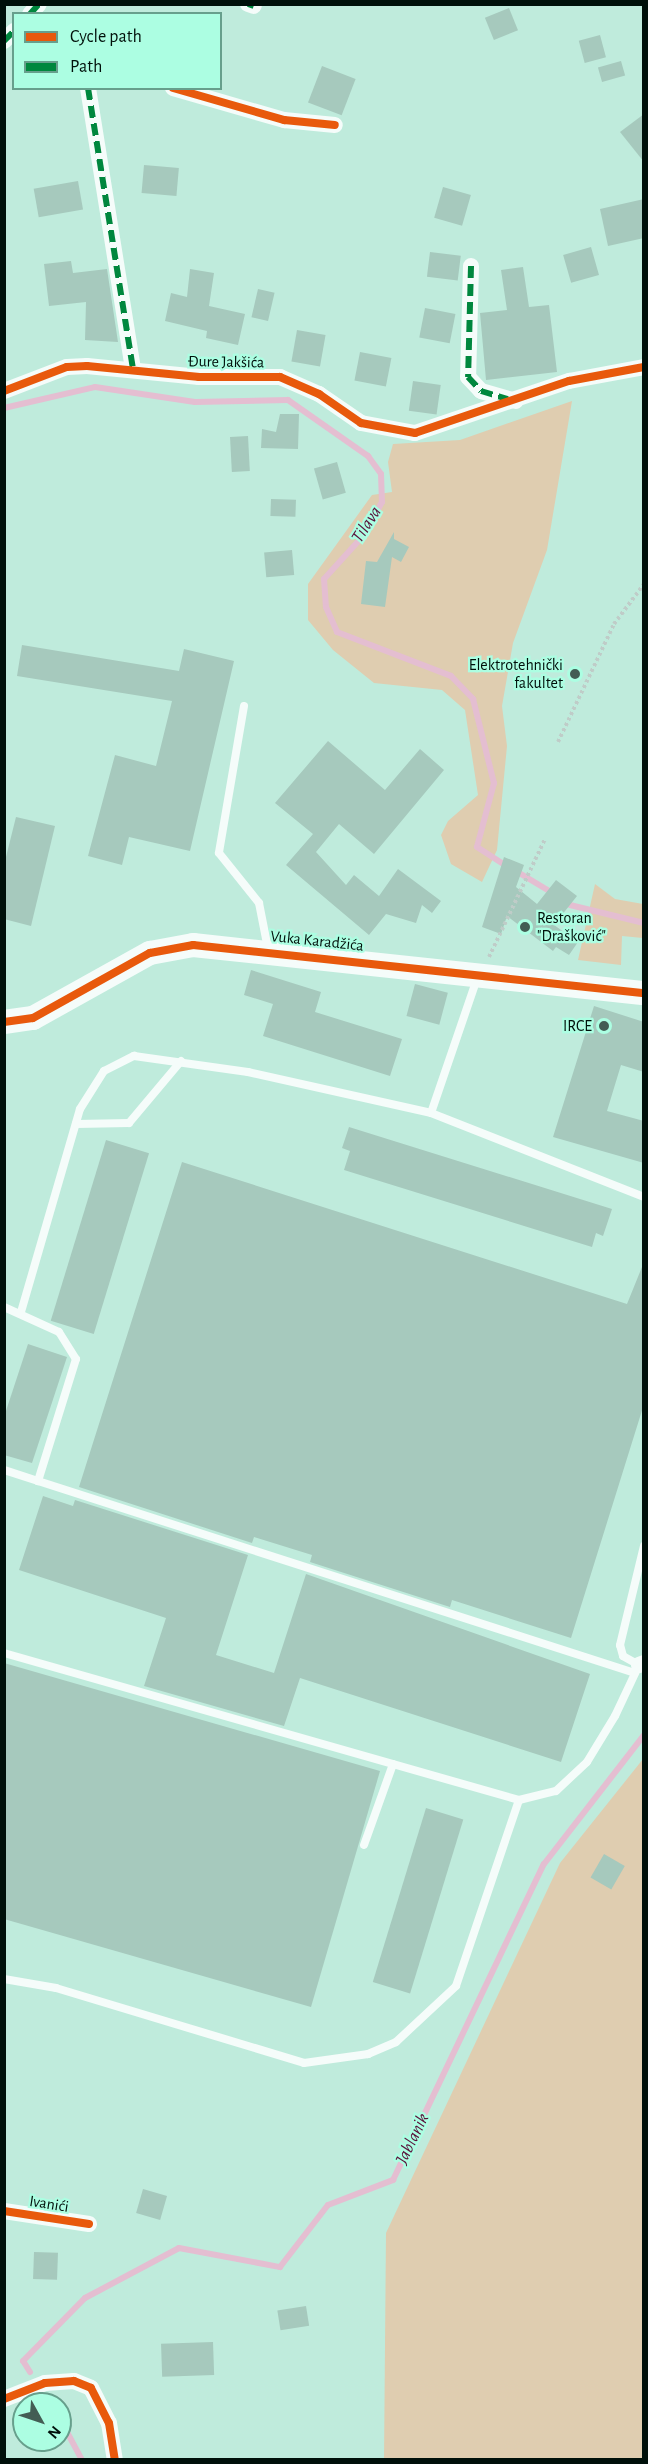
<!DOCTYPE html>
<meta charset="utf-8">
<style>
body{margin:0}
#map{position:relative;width:648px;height:2464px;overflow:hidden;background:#bfebdc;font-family:"Alegreya Sans",sans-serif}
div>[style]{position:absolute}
.green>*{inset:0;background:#dfcdb0}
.stream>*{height:6px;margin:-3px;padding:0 3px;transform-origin:3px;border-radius:3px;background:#e4bed1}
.building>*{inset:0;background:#a6c9bd;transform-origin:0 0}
.path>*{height:4px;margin-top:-2px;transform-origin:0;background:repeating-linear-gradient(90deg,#bfccc8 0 3px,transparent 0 6px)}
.lane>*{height:8px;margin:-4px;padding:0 4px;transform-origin:4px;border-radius:4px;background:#f5fcfa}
.street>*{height:16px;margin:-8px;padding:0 8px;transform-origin:8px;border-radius:8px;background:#f5fcfa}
.secondary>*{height:24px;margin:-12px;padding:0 12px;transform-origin:12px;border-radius:12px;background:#f5fcfa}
.quiet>*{height:6px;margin-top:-3px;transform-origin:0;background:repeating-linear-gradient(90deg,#00873e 0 12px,transparent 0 18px)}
.cycleway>*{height:8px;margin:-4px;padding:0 4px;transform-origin:4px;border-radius:4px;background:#e8590c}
.dots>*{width:16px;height:16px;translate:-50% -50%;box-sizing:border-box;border:3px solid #acfee2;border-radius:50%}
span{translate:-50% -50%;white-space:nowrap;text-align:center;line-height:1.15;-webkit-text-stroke:4.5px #acfee2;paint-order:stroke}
.street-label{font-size:16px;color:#00100a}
.poi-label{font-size:16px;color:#00100a}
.right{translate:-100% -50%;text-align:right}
.left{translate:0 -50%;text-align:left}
.water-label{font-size:18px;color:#5a113a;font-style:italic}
.frame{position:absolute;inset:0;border:6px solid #00100a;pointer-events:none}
.legend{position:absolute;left:12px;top:12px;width:210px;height:78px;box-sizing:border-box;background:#acfee2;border:2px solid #679f8c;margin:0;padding:8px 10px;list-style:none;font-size:18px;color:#00100a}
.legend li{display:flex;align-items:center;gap:12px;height:30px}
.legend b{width:30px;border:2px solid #679f8c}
.north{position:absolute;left:12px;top:2392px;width:60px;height:60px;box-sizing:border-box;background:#acfee2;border:2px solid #679f8c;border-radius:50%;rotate:130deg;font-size:16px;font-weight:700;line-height:24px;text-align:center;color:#00100a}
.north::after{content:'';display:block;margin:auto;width:21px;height:27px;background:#435d54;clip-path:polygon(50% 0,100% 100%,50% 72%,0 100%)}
</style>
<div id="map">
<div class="green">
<i style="clip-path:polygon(572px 401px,547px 550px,513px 643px,502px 706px,507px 746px,497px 850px,482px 882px,451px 864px,441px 835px,448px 821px,478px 795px,465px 710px,442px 690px,374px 683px,333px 650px,308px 620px,308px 584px,372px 495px,392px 492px,388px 462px,393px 444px,460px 440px)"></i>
<i style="clip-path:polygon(595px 884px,615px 899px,643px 904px,643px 938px,622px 936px,621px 965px,578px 960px)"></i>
<i style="clip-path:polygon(643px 1759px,643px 2459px,384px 2460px,386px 2233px,560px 1863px)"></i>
</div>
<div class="stream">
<i style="left:4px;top:408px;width:93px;rotate:-13deg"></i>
<i style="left:95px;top:387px;width:101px;rotate:8.5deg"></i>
<i style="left:195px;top:402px;width:93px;rotate:-1.2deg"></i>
<i style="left:288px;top:400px;width:98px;rotate:35deg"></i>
<i style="left:368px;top:456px;width:22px;rotate:54deg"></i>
<i style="left:381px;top:474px;width:28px;rotate:88deg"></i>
<i style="left:382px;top:502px;width:39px;rotate:119deg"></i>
<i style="left:363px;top:536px;width:58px;rotate:132.2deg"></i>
<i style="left:324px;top:579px;width:28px;rotate:86deg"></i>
<i style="left:326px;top:607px;width:27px;rotate:66deg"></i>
<i style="left:337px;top:632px;width:122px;rotate:21.1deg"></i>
<i style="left:451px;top:676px;width:32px;rotate:46deg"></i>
<i style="left:473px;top:699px;width:87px;rotate:76deg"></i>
<i style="left:494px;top:783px;width:66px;rotate:104.9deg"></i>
<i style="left:477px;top:847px;width:30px;rotate:33deg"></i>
<i style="left:521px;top:874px;width:31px;rotate:31deg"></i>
<i style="left:570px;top:905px;width:76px;rotate:13.7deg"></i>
<i style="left:30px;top:2372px;width:13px;rotate:-122deg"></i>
<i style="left:23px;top:2361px;width:88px;rotate:-45.5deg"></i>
<i style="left:85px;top:2298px;width:106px;rotate:-28deg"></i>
<i style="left:179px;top:2248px;width:103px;rotate:10.7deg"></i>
<i style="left:280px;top:2267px;width:78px;rotate:-52.3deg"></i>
<i style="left:328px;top:2205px;width:70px;rotate:-21deg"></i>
<i style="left:393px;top:2180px;width:350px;rotate:-64.5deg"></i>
<i style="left:544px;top:1864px;width:163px;rotate:-52.2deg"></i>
<i style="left:47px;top:2398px;width:7px;rotate:56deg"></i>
<i style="left:60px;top:2419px;width:47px;rotate:61.8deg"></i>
</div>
<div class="building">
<i style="left:509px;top:8px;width:24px;height:26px;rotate:68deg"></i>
<i style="left:600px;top:35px;width:23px;height:22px;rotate:75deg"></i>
<i style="left:621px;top:61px;width:15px;height:24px;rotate:74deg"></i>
<i style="left:322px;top:66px;width:36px;height:39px;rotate:21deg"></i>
<i style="clip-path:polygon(644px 114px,644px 162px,620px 132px)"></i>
<i style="left:144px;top:165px;width:35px;height:28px;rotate:5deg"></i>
<i style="left:78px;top:181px;width:29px;height:45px;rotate:80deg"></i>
<i style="left:443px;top:187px;width:29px;height:32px;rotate:16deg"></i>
<i style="clip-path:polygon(644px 199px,644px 238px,608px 246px,600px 209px)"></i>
<i style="left:591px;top:247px;width:29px;height:29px;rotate:74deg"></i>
<i style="left:430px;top:252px;width:31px;height:25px;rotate:7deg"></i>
<i style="clip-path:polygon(71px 261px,73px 273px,107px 269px,118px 342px,85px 340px,86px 302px,49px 306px,44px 264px)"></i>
<i style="clip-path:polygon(523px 267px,529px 307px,549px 305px,557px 372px,486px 380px,480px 313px,507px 310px,501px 270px)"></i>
<i style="clip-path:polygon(190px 269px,214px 273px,209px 306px,245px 314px,238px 345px,206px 338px,207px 331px,165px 321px,171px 293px,187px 297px)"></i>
<i style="left:258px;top:289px;width:17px;height:29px;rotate:13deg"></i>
<i style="left:425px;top:308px;width:31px;height:30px;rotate:11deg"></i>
<i style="left:297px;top:330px;width:29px;height:32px;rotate:10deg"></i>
<i style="left:360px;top:352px;width:32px;height:29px;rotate:11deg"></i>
<i style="left:413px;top:381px;width:28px;height:30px;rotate:8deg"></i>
<i style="clip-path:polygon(280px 414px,299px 414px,298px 449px,261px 448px,262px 429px,276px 432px)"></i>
<i style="left:248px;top:436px;width:35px;height:18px;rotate:87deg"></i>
<i style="left:337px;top:462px;width:32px;height:24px;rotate:74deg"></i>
<i style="left:271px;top:499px;width:25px;height:17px;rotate:2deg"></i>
<i style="clip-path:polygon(394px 532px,394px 539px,409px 547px,401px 562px,392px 557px,385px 607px,361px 604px,366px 561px,377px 562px)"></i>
<i style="left:292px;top:550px;width:25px;height:28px;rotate:85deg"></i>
<i style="clip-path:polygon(22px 645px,179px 671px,184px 649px,234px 661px,190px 851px,129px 837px,122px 865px,88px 856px,115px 755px,156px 766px,172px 701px,17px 676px)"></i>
<i style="clip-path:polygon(328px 741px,385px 790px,420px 749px,444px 770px,374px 854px,339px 824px,316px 852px,346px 885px,354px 875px,379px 896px,398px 869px,441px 901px,432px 913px,422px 905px,416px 923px,386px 914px,369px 935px,286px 865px,313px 834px,275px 803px)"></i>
<i style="clip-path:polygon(16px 817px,55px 826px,31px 926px,4px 919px,4px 865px)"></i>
<i style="clip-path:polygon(504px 857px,524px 865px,516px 887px,537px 904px,556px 880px,577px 896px,554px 925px,578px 942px,569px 955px,556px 947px,553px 951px,507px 916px,501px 934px,482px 927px)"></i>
<i style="clip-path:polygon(251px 970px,321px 992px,315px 1012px,402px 1039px,390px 1076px,263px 1036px,273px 1004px,244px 995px)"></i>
<i style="left:415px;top:984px;width:34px;height:33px;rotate:15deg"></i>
<i style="clip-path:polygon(594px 1006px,644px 1022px,644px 1072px,621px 1065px,607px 1111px,644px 1121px,644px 1163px,553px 1137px)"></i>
<i style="clip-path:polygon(349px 1127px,612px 1209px,603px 1236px,596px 1233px,592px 1247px,344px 1170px,350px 1151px,342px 1148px)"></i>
<i style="left:106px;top:1140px;width:45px;height:189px;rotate:17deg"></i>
<i style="clip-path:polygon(182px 1162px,627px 1304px,644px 1262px,644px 1404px,571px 1638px,452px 1600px,450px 1607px,310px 1562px,312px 1555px,254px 1537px,252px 1543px,79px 1487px)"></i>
<i style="clip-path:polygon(28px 1344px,67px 1357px,32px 1463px,4px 1455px,4px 1417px)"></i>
<i style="clip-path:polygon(43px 1496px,73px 1506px,75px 1500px,248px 1555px,216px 1655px,274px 1673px,306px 1574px,590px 1674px,561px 1762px,300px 1678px,284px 1726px,144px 1686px,166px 1618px,19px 1570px)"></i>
<i style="clip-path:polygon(4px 1663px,380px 1771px,311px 2007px,4px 1919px)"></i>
<i style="left:426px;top:1808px;width:39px;height:182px;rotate:17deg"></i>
<i style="left:604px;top:1854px;width:24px;height:27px;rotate:30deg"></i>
<i style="left:143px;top:2189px;width:25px;height:25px;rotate:16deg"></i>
<i style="left:34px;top:2252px;width:24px;height:27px;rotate:2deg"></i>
<i style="left:306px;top:2306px;width:20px;height:29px;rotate:81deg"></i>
<i style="left:213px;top:2342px;width:33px;height:52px;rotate:88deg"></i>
</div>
<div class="path">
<i style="left:558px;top:742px;width:131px;rotate:-64.6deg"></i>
<i style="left:614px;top:624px;width:50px;rotate:-53.1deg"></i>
<i style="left:489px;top:957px;width:131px;rotate:-64.6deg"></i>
</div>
<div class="lane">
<i style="left:244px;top:706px;width:149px;rotate:99.7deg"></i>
<i style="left:219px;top:853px;width:64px;rotate:51.3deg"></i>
<i style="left:259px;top:903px;width:47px;rotate:78.9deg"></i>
<i style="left:431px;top:1113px;width:145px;rotate:-71.1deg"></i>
<i style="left:76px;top:1124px;width:53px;rotate:-1.1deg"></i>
<i style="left:129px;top:1123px;width:81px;rotate:-50deg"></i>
<i style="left:4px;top:1307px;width:60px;rotate:24.4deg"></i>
<i style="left:59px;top:1332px;width:32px;rotate:58deg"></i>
<i style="left:76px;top:1359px;width:128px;rotate:107.3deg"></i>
<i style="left:38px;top:1481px;width:36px;rotate:-162deg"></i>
<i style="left:21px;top:1312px;width:211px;rotate:-73.8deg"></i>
<i style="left:80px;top:1109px;width:45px;rotate:-57.7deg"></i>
<i style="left:104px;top:1071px;width:34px;rotate:-27deg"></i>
<i style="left:134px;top:1056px;width:115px;rotate:8deg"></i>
<i style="left:248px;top:1072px;width:188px;rotate:12.6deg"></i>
<i style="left:431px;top:1113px;width:229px;rotate:21.5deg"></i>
<i style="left:38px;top:1481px;width:627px;rotate:17.83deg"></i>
<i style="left:4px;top:1653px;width:536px;rotate:15.93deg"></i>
<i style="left:364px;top:1845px;width:86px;rotate:-70.3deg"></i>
<i style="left:4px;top:1979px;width:53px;rotate:9.8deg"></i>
<i style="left:56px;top:1988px;width:259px;rotate:16.8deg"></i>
<i style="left:304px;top:2063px;width:65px;rotate:-8deg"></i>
<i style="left:368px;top:2054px;width:30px;rotate:-23deg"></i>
<i style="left:396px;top:2042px;width:82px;rotate:-43deg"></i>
<i style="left:456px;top:1986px;width:196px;rotate:-71.3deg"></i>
<i style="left:519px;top:1800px;width:38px;rotate:-14deg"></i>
<i style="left:556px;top:1791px;width:42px;rotate:-43.1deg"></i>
<i style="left:587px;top:1762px;width:54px;rotate:-58.7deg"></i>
<i style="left:615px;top:1716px;width:56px;rotate:-64.8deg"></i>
<i style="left:639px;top:1665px;width:18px;rotate:-151deg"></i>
<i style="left:623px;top:1656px;width:11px;rotate:-105deg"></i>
<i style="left:620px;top:1645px;width:102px;rotate:-76.4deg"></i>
</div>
<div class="street">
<i style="left:248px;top:4px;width:6px;rotate:18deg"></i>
<i style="left:30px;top:14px;width:13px;rotate:-48deg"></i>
<i style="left:4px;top:41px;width:14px;rotate:-45deg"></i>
<i style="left:88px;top:88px;width:284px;rotate:80.9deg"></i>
<i style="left:173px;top:88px;width:116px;rotate:16.1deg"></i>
<i style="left:284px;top:120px;width:51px;rotate:5.6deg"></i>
<i style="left:471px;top:266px;width:111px;rotate:91.5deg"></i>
<i style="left:468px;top:377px;width:19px;rotate:47deg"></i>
<i style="left:481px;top:391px;width:36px;rotate:16deg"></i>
<i style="left:4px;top:391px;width:67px;rotate:-20.9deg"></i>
<i style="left:67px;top:367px;width:20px;rotate:-3deg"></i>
<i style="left:87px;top:366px;width:113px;rotate:5.6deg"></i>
<i style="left:199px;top:377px;width:81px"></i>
<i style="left:280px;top:377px;width:43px;rotate:23.6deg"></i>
<i style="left:319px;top:394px;width:51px;rotate:34.6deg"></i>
<i style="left:361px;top:423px;width:55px;rotate:10.5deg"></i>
<i style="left:415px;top:433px;width:163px;rotate:-18.7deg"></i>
<i style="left:569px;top:381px;width:76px;rotate:-10.6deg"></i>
<i style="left:639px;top:1665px;width:5px;rotate:-22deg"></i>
<i style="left:4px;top:2211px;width:86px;rotate:8.7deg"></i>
<i style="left:4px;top:2399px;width:44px;rotate:-21.3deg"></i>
<i style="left:45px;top:2383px;width:29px;rotate:-4deg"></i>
<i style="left:74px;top:2381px;width:18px;rotate:22deg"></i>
<i style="left:91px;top:2388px;width:39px;rotate:63deg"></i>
<i style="left:109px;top:2423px;width:37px;rotate:81deg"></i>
</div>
<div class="secondary">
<i style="left:4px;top:1022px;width:29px;rotate:-8deg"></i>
<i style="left:33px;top:1018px;width:134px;rotate:-29.1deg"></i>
<i style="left:150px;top:953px;width:44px;rotate:-10.5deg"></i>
<i style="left:193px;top:945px;width:454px;rotate:6.1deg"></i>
</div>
<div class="quiet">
<i style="left:248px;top:4px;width:6px;rotate:18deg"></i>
<i style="left:30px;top:14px;width:13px;rotate:-48deg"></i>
<i style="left:4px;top:41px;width:14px;rotate:-45deg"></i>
<i style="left:88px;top:88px;width:284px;rotate:80.9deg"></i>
<i style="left:471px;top:266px;width:111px;rotate:91.5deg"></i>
<i style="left:468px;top:377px;width:19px;rotate:47deg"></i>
<i style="left:481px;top:391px;width:28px;rotate:17deg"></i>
</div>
<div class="cycleway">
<i style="left:173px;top:88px;width:116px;rotate:16.1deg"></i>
<i style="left:284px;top:120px;width:51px;rotate:5.6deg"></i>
<i style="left:4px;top:391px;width:67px;rotate:-20.9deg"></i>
<i style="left:67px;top:367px;width:20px;rotate:-3deg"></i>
<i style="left:87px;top:366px;width:113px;rotate:5.6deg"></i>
<i style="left:199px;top:377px;width:81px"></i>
<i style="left:280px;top:377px;width:43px;rotate:23.6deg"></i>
<i style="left:319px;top:394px;width:51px;rotate:34.6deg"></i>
<i style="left:361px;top:423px;width:55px;rotate:10.5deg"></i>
<i style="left:415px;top:433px;width:163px;rotate:-18.7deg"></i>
<i style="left:569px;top:381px;width:76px;rotate:-10.6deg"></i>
<i style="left:4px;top:1022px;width:29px;rotate:-8deg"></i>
<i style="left:33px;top:1018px;width:134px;rotate:-29.1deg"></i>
<i style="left:150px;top:953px;width:44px;rotate:-10.5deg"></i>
<i style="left:193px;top:945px;width:454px;rotate:6.1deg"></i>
<i style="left:4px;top:2211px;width:86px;rotate:8.7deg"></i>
<i style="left:4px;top:2399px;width:44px;rotate:-21.3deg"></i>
<i style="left:45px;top:2383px;width:29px;rotate:-4deg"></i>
<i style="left:74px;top:2381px;width:18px;rotate:22deg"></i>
<i style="left:91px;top:2388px;width:39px;rotate:63deg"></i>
<i style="left:109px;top:2423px;width:37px;rotate:81deg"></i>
</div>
<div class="dots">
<i style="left:575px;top:674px;background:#435d54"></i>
<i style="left:525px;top:927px;background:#435d54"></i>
<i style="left:604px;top:1026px;background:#435d54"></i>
</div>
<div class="street-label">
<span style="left:226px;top:362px;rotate:1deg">Đure Jakšića</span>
<span style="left:317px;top:941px;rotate:6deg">Vuka Karadžića</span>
<span style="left:49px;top:2204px;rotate:9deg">Ivanići</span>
</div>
<div class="poi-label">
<span class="right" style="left:563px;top:674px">Elektrotehnički<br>fakultet</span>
<span class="left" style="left:537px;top:927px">Restoran<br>"Drašković"</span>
<span class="right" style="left:592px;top:1026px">IRCE</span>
</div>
<div class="water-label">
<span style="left:367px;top:525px;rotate:-57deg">Tilava</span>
<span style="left:413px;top:2139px;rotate:-64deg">Jablanik</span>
</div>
<div class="frame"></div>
<ul class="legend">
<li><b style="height:8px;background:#e8590c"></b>Cycle path</li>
<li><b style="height:8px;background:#00873e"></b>Path</li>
</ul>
<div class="north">N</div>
</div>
